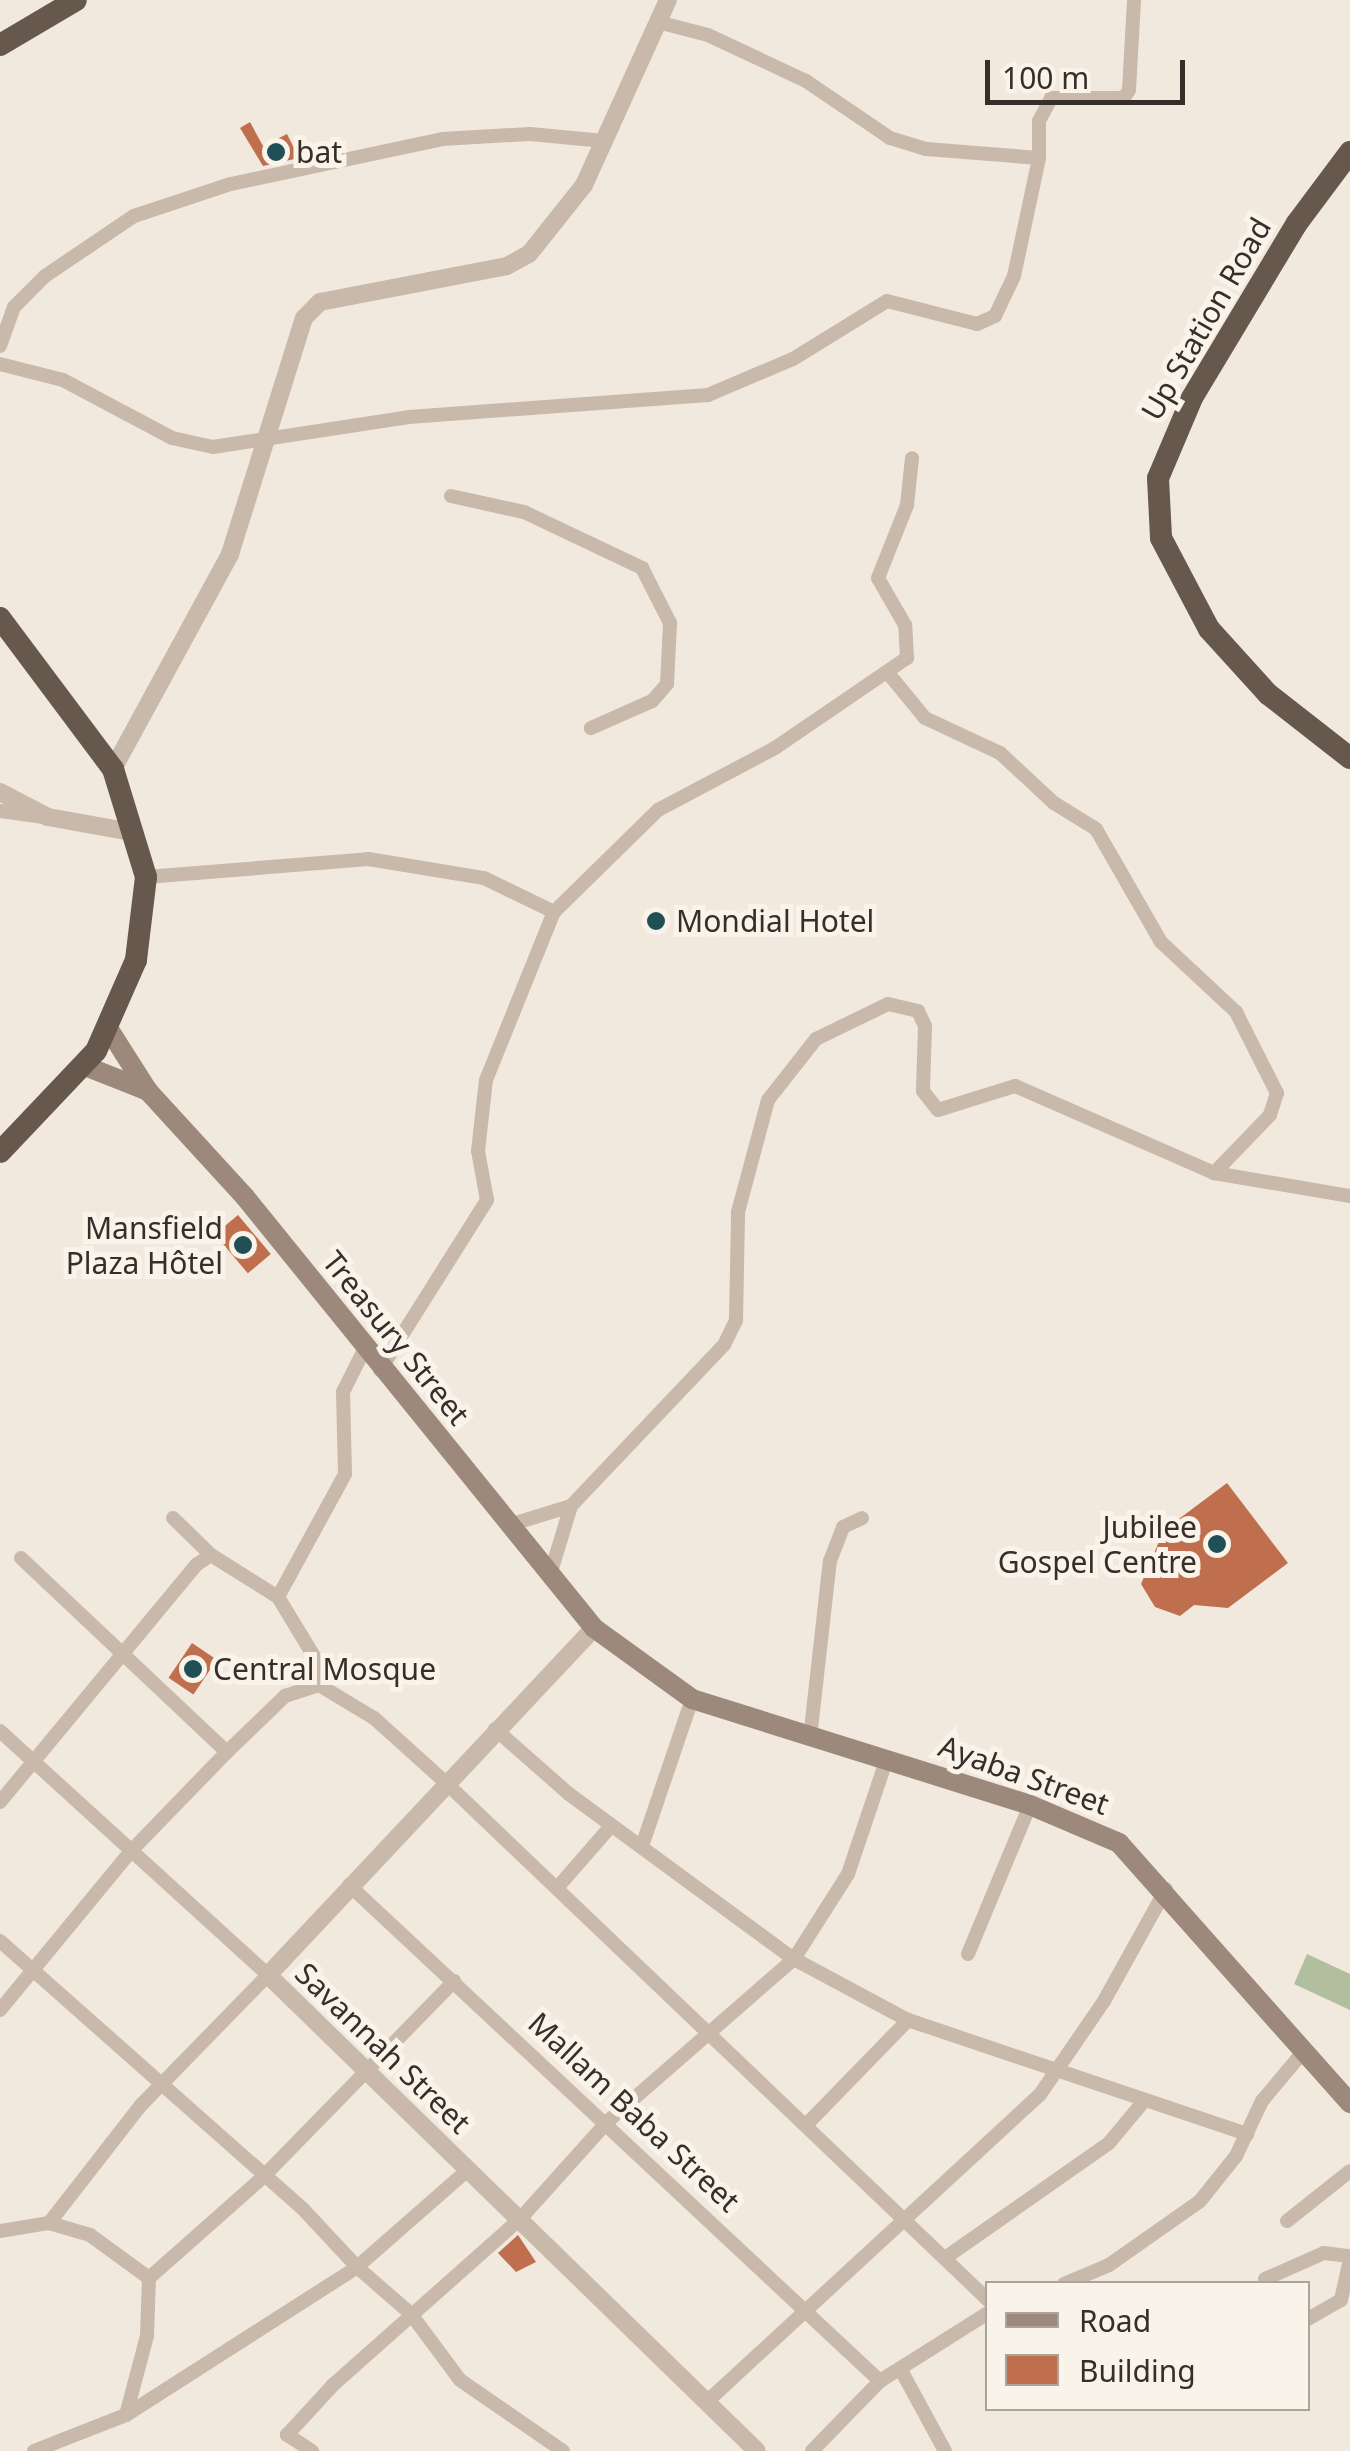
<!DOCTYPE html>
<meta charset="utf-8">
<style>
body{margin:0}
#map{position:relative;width:1350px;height:2451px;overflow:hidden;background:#f1e9dd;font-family:"Noto Sans",sans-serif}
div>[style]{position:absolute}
.green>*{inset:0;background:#b2bf9e}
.building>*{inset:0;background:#bf6f4d;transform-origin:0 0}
.minor>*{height:14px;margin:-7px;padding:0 7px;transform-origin:7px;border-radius:7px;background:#c8b9aa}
.tertiary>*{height:18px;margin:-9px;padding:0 9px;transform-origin:9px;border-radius:9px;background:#c8b9aa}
.secondary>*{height:20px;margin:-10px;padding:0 10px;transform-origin:10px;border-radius:10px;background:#9c897b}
.trunk>*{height:22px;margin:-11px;padding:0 11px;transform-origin:11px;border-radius:11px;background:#67584e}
.dots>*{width:28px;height:28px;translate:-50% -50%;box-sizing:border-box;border:5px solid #f9f3ea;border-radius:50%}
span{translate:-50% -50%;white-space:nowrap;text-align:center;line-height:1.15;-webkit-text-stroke:10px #f9f3ea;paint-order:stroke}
.poi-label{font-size:30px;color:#362e29}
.left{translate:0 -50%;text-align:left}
.right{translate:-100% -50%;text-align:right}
.street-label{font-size:30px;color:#362e29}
.legend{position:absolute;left:985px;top:2281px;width:325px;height:130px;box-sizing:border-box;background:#f9f3ea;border:2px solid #aba49d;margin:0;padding:12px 18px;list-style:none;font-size:30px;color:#362e29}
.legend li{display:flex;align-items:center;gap:20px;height:50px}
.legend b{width:50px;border:2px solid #aba49d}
.scale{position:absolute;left:985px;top:60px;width:200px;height:45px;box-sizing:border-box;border:5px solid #362e29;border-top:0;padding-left:12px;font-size:30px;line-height:35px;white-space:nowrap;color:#362e29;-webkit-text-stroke:8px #f9f3ea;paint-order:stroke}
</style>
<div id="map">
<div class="green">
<i style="clip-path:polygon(1307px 1954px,1350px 1974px,1350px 2010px,1294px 1984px)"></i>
</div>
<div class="building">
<i style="clip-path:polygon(250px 122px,263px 146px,287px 134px,299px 158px,263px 166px,240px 128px)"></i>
<i style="left:238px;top:1215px;width:51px;height:30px;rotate:50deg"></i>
<i style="clip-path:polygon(1227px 1483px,1288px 1563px,1228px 1608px,1194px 1605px,1180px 1616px,1155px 1607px,1141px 1584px,1164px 1530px)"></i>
<i style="left:192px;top:1643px;width:30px;height:42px;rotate:34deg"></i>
<i style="clip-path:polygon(518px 2235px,536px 2262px,516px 2272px,498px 2253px)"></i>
</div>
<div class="minor">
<i style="left:1039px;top:158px;width:37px;rotate:-90deg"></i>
<i style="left:1039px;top:121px;width:26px;rotate:-62deg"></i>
<i style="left:1051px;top:98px;width:73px"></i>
<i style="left:1124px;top:98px;width:9px;rotate:-58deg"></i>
<i style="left:1129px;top:90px;width:90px;rotate:-86.8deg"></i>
<i style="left:0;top:346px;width:41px;rotate:-70.3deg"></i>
<i style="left:14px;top:307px;width:44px;rotate:-45deg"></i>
<i style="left:45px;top:276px;width:107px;rotate:-34deg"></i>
<i style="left:134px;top:216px;width:102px;rotate:-18.3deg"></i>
<i style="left:231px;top:184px;width:216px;rotate:-12deg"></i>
<i style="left:442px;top:139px;width:88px;rotate:-3.3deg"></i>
<i style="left:530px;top:134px;width:74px;rotate:5.4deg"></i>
<i style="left:0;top:364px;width:65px;rotate:14.3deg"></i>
<i style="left:63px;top:380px;width:123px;rotate:28deg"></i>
<i style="left:172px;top:438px;width:42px;rotate:12.4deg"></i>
<i style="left:213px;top:447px;width:198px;rotate:-8.7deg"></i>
<i style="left:409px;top:417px;width:300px;rotate:-4.2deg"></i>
<i style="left:708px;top:395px;width:92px;rotate:-23deg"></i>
<i style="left:793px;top:359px;width:110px;rotate:-31.7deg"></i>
<i style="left:887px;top:301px;width:93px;rotate:14.3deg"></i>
<i style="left:977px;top:324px;width:20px;rotate:-24deg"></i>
<i style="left:995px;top:316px;width:44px;rotate:-64.6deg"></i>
<i style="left:1014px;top:276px;width:121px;rotate:-78deg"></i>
<i style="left:1039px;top:158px;width:113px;rotate:-175.4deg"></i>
<i style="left:926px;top:149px;width:38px;rotate:-163deg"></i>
<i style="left:890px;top:138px;width:102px;rotate:-145.8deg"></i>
<i style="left:806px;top:81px;width:108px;rotate:-154.9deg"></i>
<i style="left:708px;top:35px;width:48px;rotate:-165.4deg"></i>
<i style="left:451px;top:496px;width:75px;rotate:12.4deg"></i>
<i style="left:524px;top:512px;width:131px;rotate:25.4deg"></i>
<i style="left:642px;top:568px;width:62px;rotate:63deg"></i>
<i style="left:670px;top:623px;width:61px;rotate:92.8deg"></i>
<i style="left:667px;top:684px;width:23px;rotate:131deg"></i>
<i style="left:652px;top:701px;width:67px;rotate:156.1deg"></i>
<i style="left:888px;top:673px;width:58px;rotate:50.6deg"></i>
<i style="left:925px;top:718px;width:83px;rotate:25deg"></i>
<i style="left:1000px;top:753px;width:74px;rotate:42.8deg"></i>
<i style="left:1054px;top:803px;width:49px;rotate:31.8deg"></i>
<i style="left:1096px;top:829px;width:130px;rotate:60.1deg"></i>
<i style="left:1161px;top:942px;width:103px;rotate:43deg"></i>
<i style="left:1236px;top:1012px;width:91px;rotate:63.2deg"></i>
<i style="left:1277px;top:1093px;width:23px;rotate:108deg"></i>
<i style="left:1270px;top:1115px;width:81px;rotate:134deg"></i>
<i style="left:0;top:811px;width:42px;rotate:8.1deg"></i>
<i style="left:146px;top:877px;width:223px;rotate:-4.6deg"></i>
<i style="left:368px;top:859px;width:118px;rotate:9.3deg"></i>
<i style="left:484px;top:878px;width:78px;rotate:25.9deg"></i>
<i style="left:380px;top:1370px;width:201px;rotate:-57.8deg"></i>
<i style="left:487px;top:1200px;width:50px;rotate:-100.4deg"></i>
<i style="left:478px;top:1151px;width:71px;rotate:-83.6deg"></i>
<i style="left:486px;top:1080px;width:181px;rotate:-68deg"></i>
<i style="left:554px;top:912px;width:146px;rotate:-44.4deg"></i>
<i style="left:658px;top:810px;width:132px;rotate:-27.9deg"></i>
<i style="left:775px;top:748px;width:160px;rotate:-34.3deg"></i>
<i style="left:907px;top:658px;width:33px;rotate:-93deg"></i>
<i style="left:905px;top:625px;width:54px;rotate:-119.9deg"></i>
<i style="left:878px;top:578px;width:79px;rotate:-68.3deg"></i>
<i style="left:907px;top:505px;width:47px;rotate:-83.9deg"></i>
<i style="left:173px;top:1518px;width:53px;rotate:44.2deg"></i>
<i style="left:509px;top:1525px;width:65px;rotate:-17deg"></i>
<i style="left:571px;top:1506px;width:222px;rotate:-46.5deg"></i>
<i style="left:724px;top:1345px;width:28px;rotate:-64deg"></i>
<i style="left:736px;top:1320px;width:108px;rotate:-88.9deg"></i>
<i style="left:738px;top:1212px;width:116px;rotate:-75deg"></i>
<i style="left:768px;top:1100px;width:78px;rotate:-51.8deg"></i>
<i style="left:816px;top:1039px;width:80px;rotate:-25.9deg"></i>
<i style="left:888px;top:1004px;width:31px;rotate:13deg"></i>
<i style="left:918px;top:1011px;width:17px;rotate:65deg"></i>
<i style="left:925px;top:1026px;width:65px;rotate:91.8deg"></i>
<i style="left:923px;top:1091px;width:24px;rotate:52deg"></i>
<i style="left:938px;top:1110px;width:81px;rotate:-17.3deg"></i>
<i style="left:1015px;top:1086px;width:217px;rotate:23.6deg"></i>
<i style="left:1214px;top:1173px;width:138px;rotate:9.6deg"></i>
<i style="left:21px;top:1558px;width:283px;rotate:43.3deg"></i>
<i style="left:550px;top:1575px;width:72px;rotate:-73.1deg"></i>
<i style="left:319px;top:1685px;width:27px;rotate:-98deg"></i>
<i style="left:315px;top:1658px;width:71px;rotate:-121.2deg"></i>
<i style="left:278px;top:1597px;width:140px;rotate:-61.4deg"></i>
<i style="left:345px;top:1474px;width:82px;rotate:-91.4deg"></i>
<i style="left:343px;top:1392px;width:47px;rotate:-63.4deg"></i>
<i style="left:495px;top:1729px;width:98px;rotate:41.3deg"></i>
<i style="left:569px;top:1794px;width:279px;rotate:36.3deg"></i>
<i style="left:794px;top:1959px;width:129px;rotate:28.2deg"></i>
<i style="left:908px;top:2020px;width:358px;rotate:18.6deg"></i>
<i style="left:0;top:1731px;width:362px;rotate:42.3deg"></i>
<i style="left:268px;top:1975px;width:182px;rotate:134.3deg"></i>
<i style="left:141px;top:2105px;width:150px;rotate:127.9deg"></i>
<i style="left:810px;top:1738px;width:178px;rotate:-83.6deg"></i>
<i style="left:830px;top:1561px;width:36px;rotate:-69deg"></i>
<i style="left:843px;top:1527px;width:21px;rotate:-25deg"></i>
<i style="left:0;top:1802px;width:308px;rotate:-50.4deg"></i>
<i style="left:196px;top:1565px;width:18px;rotate:-34deg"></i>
<i style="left:211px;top:1555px;width:79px;rotate:32.1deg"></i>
<i style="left:642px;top:1846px;width:155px;rotate:-71.2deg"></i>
<i style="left:349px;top:1885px;width:727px;rotate:43.05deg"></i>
<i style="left:557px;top:1888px;width:82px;rotate:-48.9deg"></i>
<i style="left:0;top:1941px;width:405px;rotate:41.5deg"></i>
<i style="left:303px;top:2209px;width:79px;rotate:47deg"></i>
<i style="left:357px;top:2267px;width:149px;rotate:-41.2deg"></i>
<i style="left:968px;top:1954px;width:161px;rotate:-67.4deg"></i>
<i style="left:0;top:2010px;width:206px;rotate:-50.5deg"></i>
<i style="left:131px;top:1851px;width:138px;rotate:-45.9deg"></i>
<i style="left:227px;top:1752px;width:81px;rotate:-44deg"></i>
<i style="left:285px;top:1696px;width:36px;rotate:-18deg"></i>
<i style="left:319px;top:1685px;width:64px;rotate:31deg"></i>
<i style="left:374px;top:1718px;width:94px;rotate:42deg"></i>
<i style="left:444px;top:1781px;width:752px;rotate:43.65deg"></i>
<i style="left:808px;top:2123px;width:144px;rotate:-45.8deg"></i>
<i style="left:1287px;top:2221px;width:80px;rotate:-38.4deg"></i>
<i style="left:0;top:2231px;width:50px;rotate:-9.3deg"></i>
<i style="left:49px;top:2223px;width:43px;rotate:16.3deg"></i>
<i style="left:90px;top:2235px;width:73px;rotate:36.1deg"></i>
<i style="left:149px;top:2278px;width:58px;rotate:92deg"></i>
<i style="left:147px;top:2336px;width:82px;rotate:104.9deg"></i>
<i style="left:945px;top:2258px;width:200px;rotate:-35deg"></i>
<i style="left:1109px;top:2143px;width:55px;rotate:-50.2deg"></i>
<i style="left:149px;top:2278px;width:152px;rotate:-41.5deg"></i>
<i style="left:263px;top:2177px;width:274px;rotate:-45.7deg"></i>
<i style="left:1265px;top:2279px;width:64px;rotate:-23.8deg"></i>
<i style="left:1324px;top:2253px;width:26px;rotate:7deg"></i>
<i style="left:1064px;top:2284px;width:49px;rotate:-22.9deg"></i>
<i style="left:1109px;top:2265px;width:111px;rotate:-35.1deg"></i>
<i style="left:1200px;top:2201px;width:58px;rotate:-51.3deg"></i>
<i style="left:1236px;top:2156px;width:61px;rotate:-64.7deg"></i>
<i style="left:1262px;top:2101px;width:64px;rotate:-50.1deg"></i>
<i style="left:1308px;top:2319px;width:38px;rotate:-30deg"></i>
<i style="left:1341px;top:2300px;width:42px;rotate:-77.6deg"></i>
<i style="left:901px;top:2370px;width:92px;rotate:61.5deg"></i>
<i style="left:711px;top:2398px;width:449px;rotate:-42.7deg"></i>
<i style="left:1041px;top:2093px;width:112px;rotate:-55.6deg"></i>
<i style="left:1104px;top:2001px;width:128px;rotate:-61deg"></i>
<i style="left:34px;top:2451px;width:99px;rotate:-21.4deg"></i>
<i style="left:126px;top:2415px;width:274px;rotate:-32.6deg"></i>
<i style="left:357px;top:2267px;width:72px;rotate:41deg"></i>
<i style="left:411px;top:2314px;width:82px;rotate:53.4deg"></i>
<i style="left:460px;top:2380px;width:125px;rotate:34.6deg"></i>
<i style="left:312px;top:2451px;width:30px;rotate:-147deg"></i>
<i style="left:287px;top:2435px;width:68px;rotate:-47.4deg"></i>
<i style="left:333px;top:2385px;width:251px;rotate:-41.6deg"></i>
<i style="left:521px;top:2218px;width:129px;rotate:-48.1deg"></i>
<i style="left:607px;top:2122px;width:248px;rotate:-41.1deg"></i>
<i style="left:794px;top:1959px;width:101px;rotate:-57.6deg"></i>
<i style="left:848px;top:1874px;width:122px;rotate:-71.4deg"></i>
<i style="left:812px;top:2451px;width:98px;rotate:-45.8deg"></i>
<i style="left:880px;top:2381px;width:128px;rotate:-32.2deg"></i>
</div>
<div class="tertiary">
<i style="left:113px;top:769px;width:245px;rotate:-61.4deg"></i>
<i style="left:230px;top:554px;width:247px;rotate:-72.6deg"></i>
<i style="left:304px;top:318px;width:23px;rotate:-45deg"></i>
<i style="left:320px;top:302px;width:190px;rotate:-10.9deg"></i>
<i style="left:507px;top:266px;width:25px;rotate:-29deg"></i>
<i style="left:529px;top:254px;width:88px;rotate:-51.4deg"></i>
<i style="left:584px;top:185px;width:203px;rotate:-65.6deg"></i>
<i style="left:0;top:792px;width:54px;rotate:27.5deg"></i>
<i style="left:48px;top:817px;width:84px;rotate:10.2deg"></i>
<i style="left:594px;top:1628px;width:476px;rotate:133.2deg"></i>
<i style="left:268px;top:1975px;width:682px;rotate:44.23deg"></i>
</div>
<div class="secondary">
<i style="left:108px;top:1028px;width:75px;rotate:57.6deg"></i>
<i style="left:148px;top:1091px;width:144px;rotate:47.5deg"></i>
<i style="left:245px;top:1197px;width:555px;rotate:51deg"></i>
<i style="left:594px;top:1628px;width:121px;rotate:35.9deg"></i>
<i style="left:692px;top:1699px;width:354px;rotate:17.4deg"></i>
<i style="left:1030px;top:1805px;width:97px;rotate:23.1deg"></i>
<i style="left:1119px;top:1843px;width:348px;rotate:48.4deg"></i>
<i style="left:85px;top:1066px;width:68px;rotate:21.6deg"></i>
</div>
<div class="trunk">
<i style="left:0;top:45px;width:88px;rotate:-30.6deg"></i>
<i style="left:1350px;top:152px;width:89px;rotate:126.7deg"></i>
<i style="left:1297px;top:223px;width:204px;rotate:121deg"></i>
<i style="left:1192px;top:398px;width:87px;rotate:113deg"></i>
<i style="left:1158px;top:478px;width:60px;rotate:87.1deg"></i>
<i style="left:1161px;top:538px;width:103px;rotate:62.2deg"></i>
<i style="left:1209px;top:629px;width:88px;rotate:47.8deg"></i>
<i style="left:1268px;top:694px;width:104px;rotate:38deg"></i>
<i style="left:0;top:618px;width:189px;rotate:53.2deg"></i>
<i style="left:113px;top:769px;width:113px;rotate:73deg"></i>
<i style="left:146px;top:877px;width:84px;rotate:96.9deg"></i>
<i style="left:136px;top:960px;width:99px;rotate:113.7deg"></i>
<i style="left:96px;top:1051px;width:139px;rotate:133.5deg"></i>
</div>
<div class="dots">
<i style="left:276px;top:152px;background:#214f56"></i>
<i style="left:656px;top:921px;background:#214f56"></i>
<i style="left:243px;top:1245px;background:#214f56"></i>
<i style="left:1217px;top:1544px;background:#214f56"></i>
<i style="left:193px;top:1669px;background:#214f56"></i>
</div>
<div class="poi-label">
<span class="left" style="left:296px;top:152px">bat</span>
<span class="left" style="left:676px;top:921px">Mondial Hotel</span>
<span class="right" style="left:223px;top:1245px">Mansfield<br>Plaza Hôtel</span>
<span class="right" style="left:1197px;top:1544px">Jubilee<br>Gospel Centre</span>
<span class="left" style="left:213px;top:1669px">Central Mosque</span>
</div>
<div class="street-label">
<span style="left:1206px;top:319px;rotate:-60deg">Up Station Road</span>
<span style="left:396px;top:1338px;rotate:51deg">Treasury Street</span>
<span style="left:1024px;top:1775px;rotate:20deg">Ayaba Street</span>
<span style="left:383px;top:2048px;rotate:44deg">Savannah Street</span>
<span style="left:634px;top:2112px;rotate:43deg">Mallam Baba Street</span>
</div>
<ul class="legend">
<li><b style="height:12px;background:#9c897b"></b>Road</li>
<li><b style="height:28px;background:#bf6f4d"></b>Building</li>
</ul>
<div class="scale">100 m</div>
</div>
